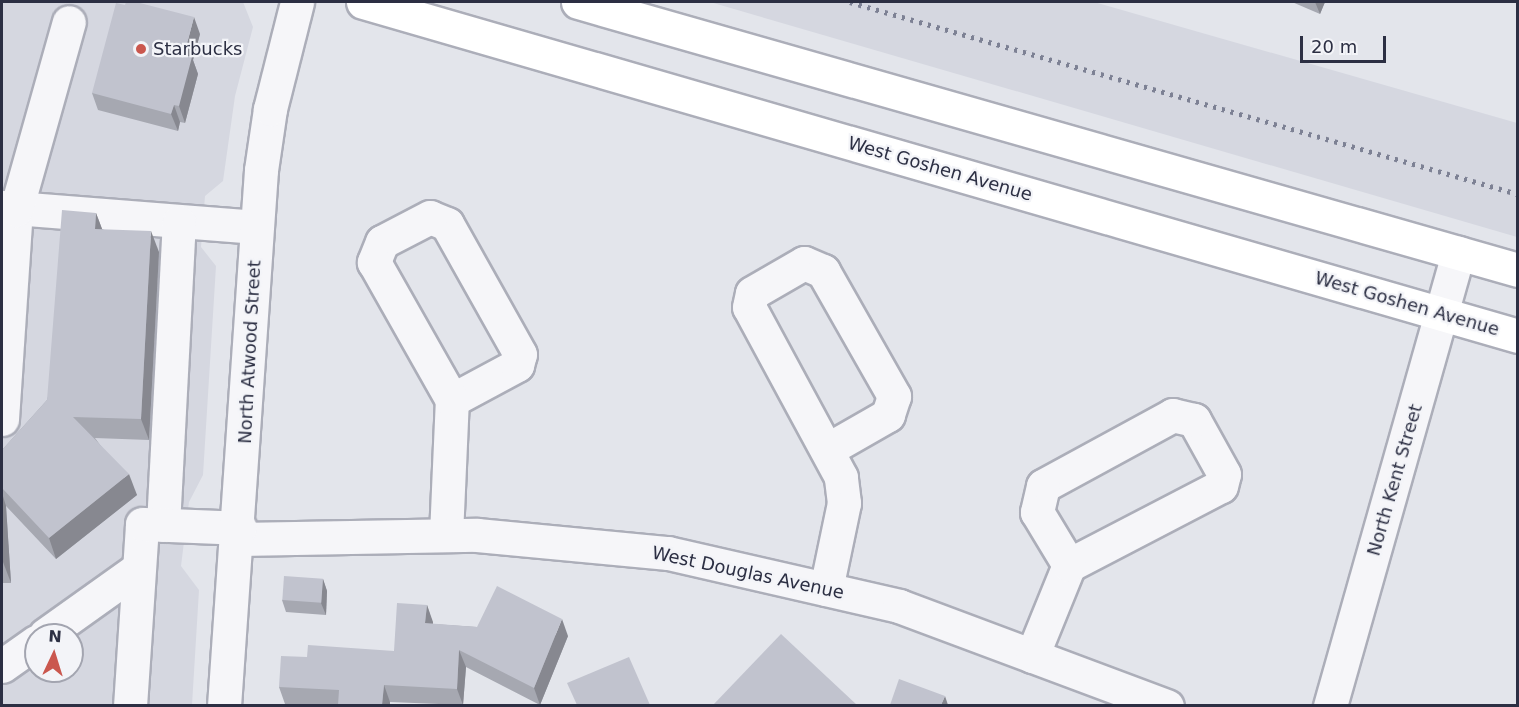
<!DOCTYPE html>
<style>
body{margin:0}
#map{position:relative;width:1519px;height:707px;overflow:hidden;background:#e3e5eb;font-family:"DejaVu Sans",sans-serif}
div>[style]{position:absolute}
.built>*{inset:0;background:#d5d7e0}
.roads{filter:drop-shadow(2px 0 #acaeb9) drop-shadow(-2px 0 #acaeb9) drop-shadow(0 2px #acaeb9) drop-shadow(0 -2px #acaeb9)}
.minor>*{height:33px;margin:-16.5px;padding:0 16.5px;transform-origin:16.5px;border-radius:16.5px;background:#f6f6f9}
.major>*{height:33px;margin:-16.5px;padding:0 16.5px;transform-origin:16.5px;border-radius:16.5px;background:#fff}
.rail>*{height:4.5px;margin-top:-2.25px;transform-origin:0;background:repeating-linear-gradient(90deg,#7d8194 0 3px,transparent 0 9px)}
.wall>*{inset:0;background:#a6a8b1}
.shaded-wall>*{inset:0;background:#878890}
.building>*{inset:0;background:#c1c3ce;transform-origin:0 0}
.dots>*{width:16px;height:16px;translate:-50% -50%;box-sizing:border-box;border:3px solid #f3f4f8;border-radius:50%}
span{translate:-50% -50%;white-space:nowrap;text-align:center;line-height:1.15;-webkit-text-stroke:4.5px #f3f4f8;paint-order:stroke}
.poi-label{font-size:18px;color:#2c2f43}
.left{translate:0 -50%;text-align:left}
.street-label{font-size:18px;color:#2c2f43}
.frame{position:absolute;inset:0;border:3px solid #2c2f43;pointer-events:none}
.north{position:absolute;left:24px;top:623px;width:60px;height:60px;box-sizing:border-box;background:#f3f4f8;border:2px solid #a3a5b0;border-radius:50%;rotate:4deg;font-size:16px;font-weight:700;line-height:24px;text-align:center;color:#2c2f43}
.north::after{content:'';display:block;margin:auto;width:21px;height:27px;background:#ca574e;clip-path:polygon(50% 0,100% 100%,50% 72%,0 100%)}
.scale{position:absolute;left:1300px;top:36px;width:86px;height:27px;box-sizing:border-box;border:3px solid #2c2f43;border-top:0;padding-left:8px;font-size:18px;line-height:21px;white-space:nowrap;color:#2c2f43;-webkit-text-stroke:4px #f3f4f8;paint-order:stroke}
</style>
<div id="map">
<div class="built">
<i style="clip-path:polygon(evenodd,2px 2px,243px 2px,253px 27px,235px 96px,223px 181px,205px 196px,201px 247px,216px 266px,203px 475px,189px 502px,181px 566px,199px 590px,192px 705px,2px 705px,2px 2px,36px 635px,72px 635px,72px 671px,36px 671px,36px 635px)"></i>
<i style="clip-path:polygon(710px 2px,1094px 2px,1517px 123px,1517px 237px)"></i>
</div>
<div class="roads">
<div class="minor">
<i style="left:2px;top:207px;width:255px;rotate:4.5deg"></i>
<i style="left:2px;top:419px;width:209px;rotate:-86.2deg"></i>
<i style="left:16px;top:210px;width:195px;rotate:-74.3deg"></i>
<i style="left:163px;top:525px;width:303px;rotate:-87deg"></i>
<i style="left:446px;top:535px;width:135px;rotate:-87.5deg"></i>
<i style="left:452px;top:400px;width:74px;rotate:-28.3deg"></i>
<i style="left:517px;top:365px;width:11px;rotate:-75deg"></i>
<i style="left:520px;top:354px;width:149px;rotate:-119.3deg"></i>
<i style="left:447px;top:224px;width:18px;rotate:-158deg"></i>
<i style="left:430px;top:217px;width:54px;rotate:152.5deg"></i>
<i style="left:382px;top:242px;width:22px;rotate:112deg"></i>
<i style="left:374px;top:262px;width:159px;rotate:60.5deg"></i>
<i style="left:239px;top:539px;width:238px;rotate:-1deg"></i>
<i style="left:477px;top:535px;width:192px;rotate:5.4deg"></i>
<i style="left:668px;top:553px;width:237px;rotate:12.9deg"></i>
<i style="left:899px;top:606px;width:286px;rotate:20.5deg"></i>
<i style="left:826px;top:589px;width:88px;rotate:-78.2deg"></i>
<i style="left:844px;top:503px;width:26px;rotate:-97deg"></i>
<i style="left:841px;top:477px;width:193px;rotate:-118.4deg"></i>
<i style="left:749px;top:307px;width:14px;rotate:-78deg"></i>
<i style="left:752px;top:293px;width:60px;rotate:-30deg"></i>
<i style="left:804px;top:263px;width:21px;rotate:23deg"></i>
<i style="left:823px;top:271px;width:144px;rotate:60.4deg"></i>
<i style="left:894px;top:396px;width:20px;rotate:108deg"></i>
<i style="left:888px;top:415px;width:70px;rotate:150.2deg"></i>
<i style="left:45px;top:635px;width:115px;rotate:-35.5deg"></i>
<i style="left:1032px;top:656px;width:98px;rotate:-67.9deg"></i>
<i style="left:1069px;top:565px;width:171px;rotate:-27.5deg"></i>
<i style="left:1221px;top:486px;width:12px;rotate:-76deg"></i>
<i style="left:1224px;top:474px;width:62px;rotate:-119.1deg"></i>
<i style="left:1194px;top:420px;width:22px;rotate:-167deg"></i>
<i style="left:1173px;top:415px;width:148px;rotate:151.4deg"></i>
<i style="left:1043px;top:486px;width:27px;rotate:103deg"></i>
<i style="left:1037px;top:512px;width:62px;rotate:58.9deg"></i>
<i style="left:2px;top:666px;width:42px;rotate:-35.2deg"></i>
<i style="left:130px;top:706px;width:182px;rotate:-86.2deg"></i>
<i style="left:142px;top:524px;width:98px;rotate:2.3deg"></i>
<i style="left:224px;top:706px;width:537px;rotate:-86.05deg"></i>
<i style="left:261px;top:170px;width:62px;rotate:-81.6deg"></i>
<i style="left:270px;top:109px;width:110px;rotate:-75.8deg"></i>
<i style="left:1330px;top:706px;width:471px;rotate:-74.2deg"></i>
</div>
<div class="major">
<i style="left:363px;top:2px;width:1202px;rotate:16.13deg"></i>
<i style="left:578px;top:2px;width:977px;rotate:15.91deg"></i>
</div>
</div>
<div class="rail">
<i style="left:850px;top:2px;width:695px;rotate:16.04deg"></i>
</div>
<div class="wall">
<i style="clip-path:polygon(1292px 2px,1325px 2px,1320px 14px)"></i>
<i style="clip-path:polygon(200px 34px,193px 60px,198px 74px,185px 123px,180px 122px,178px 131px,98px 110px,92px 93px)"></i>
<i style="clip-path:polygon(96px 213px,102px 229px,159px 252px,149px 440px,95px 438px,137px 495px,56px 559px,6px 506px,11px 583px,2px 583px,2px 450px,47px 400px)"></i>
<i style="clip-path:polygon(323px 579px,327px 591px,326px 615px,286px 612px,282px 600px)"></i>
<i style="clip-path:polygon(427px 605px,433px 624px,477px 627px,568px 636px,540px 705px,466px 667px,463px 705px,390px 702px,390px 705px,312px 705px,285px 704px,279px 687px,307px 657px,394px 651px)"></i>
</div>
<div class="shaded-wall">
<i style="clip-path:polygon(1315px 2px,1325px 2px,1320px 14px)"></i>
<i style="clip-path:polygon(194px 17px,200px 34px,193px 60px,198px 74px,185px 123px,179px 106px,184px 55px)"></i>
<i style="clip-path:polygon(174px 105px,180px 122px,178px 131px,171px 114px)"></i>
<i style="clip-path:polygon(96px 213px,104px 234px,95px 229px)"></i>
<i style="clip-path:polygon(151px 231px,159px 252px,149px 440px,141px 419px)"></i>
<i style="clip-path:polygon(129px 474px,137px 495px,56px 559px,49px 538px)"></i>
<i style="clip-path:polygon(2px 493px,6px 506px,11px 583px,3px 562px,2px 535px)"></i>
<i style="clip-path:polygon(323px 579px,327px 591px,326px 615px,321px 603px)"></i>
<i style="clip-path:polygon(427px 605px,433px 622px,432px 640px,425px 623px)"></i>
<i style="clip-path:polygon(562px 619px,568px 636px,540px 705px,534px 688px)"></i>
<i style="clip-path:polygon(459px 650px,466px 667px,463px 705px,457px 689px)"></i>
<i style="clip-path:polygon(384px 685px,390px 702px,390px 705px,382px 705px)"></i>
<i style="clip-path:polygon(945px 696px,948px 705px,941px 705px)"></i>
</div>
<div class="building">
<i style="clip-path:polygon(126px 2px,136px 2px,194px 17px,184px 55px,192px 57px,179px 106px,174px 105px,171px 114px,92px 93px,116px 3px,125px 5px)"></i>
<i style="clip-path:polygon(62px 210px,96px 213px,95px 229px,151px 231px,141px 419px,73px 417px,129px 474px,49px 538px,2px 488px,2px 450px,47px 400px)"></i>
<i style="clip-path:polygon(2px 535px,3px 562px,2px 562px)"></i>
<i style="left:284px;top:576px;width:39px;height:24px;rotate:4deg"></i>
<i style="clip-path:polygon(497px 586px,562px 619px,534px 688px,459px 650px,457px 689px,384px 685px,382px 705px,338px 705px,339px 690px,279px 687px,281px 656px,307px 657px,308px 645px,394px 651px,397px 603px,427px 605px,425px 623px,477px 627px)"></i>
<i style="clip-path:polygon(781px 634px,857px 705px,713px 705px)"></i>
<i style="clip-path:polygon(629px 657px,650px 705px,577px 705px,567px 683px)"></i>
<i style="clip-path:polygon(899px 679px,945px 696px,941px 705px,890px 705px)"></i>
</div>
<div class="dots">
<i style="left:141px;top:49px;background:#ca574e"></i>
</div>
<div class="poi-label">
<span class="left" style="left:153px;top:49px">Starbucks</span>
</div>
<div class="street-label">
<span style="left:940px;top:169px;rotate:16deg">West Goshen Avenue</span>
<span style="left:1407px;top:304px;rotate:16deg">West Goshen Avenue</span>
<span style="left:250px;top:352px;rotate:-87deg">North Atwood Street</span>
<span style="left:1395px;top:480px;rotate:-74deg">North Kent Street</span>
<span style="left:748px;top:573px;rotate:12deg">West Douglas Avenue</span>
</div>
<div class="frame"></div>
<div class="north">N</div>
<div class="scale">20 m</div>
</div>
